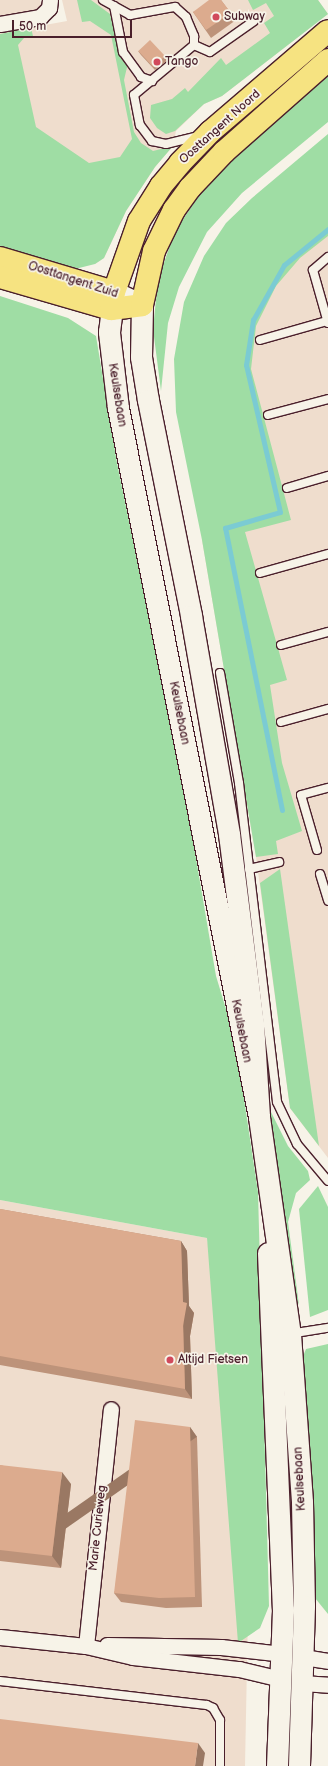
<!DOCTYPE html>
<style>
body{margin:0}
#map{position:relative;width:328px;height:1766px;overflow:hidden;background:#f7f3e8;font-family:"Balsamiq Sans",sans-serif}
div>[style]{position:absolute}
.built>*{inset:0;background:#efddcd}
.green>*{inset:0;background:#9fdda4}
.stream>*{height:5px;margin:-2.5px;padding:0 2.5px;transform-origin:2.5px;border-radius:2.5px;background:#7bcbd3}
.roads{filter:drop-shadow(1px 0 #4a1f2b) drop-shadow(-1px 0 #4a1f2b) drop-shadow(0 1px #4a1f2b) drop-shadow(0 -1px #4a1f2b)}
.lane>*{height:8px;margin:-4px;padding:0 4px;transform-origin:4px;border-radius:4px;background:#f7f3e8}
.street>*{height:15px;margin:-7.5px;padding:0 7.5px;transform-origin:7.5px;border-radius:7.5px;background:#f7f3e8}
.secondary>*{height:21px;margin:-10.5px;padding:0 10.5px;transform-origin:10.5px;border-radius:10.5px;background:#f7f3e8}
.primary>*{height:22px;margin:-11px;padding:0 11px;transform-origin:11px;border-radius:11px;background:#f6e381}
.wall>*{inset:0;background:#bd937a}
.shaded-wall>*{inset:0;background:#9a7863;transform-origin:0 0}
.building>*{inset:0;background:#dcab8e;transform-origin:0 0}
.dots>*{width:11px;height:11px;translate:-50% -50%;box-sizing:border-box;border:2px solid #f7f3e8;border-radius:50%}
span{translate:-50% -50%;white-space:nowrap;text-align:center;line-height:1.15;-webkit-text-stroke:3.5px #f7f3e8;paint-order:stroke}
.poi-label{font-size:12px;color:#4a1f2b}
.left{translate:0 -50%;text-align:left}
.street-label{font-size:12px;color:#4a1f2b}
.scale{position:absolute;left:12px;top:20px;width:120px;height:18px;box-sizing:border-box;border:2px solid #4a1f2b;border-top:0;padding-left:5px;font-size:12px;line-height:14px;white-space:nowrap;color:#4a1f2b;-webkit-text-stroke:3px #f7f3e8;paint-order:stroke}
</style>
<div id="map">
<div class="built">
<i style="clip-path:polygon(0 0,40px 0,45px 25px,67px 21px,62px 0,318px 0,328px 14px,222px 96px,204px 104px,176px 131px,173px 146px,155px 167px,126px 211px,104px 258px,95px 264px,0 252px)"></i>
<i style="clip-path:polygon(328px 223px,328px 1158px,290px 1108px,256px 857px,202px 540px,215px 537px,250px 315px)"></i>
<i style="clip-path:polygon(0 1200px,207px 1238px,250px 1512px,245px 1766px,0 1766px)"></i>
</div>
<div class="green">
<i style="clip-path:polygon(77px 0,91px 0,110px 14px,118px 50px,122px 58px,128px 63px,124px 80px,134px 132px,141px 143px,153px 151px,173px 146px,155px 167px,126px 211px,104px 258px,95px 264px,71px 270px,0 252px,0 34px,31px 28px,33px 36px,24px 38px,18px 45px,36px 127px,89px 163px,120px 157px,132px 139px,111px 35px,90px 21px,82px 22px)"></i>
<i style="clip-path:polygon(245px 0,318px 0,328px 14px,222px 96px,204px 104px,175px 131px,166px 134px,157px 128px,150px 118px,151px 105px,172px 99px,185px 88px,188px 92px,221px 58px,226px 65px,270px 33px,264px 23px,274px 16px,266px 3px,253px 10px,248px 0)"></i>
<i style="clip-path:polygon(328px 74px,328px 122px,242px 193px,207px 232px,179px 287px,168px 323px,161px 391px,153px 329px,158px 280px,175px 231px,198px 197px,240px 150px)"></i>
<i style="clip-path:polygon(328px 134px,328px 236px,300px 258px,276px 286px,256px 326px,251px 369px,291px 520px,245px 532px,287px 680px,270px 685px,282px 763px,302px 831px,276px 841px,278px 854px,256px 857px,202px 540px,176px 412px,174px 359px,184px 302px,204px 256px,226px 223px,252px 198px)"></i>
<i style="clip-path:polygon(0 296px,68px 318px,96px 336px,117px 463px,184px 788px,216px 976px,235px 1039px,258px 1192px,269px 1606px,260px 1628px,238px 1643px,207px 1238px,0 1200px)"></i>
<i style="clip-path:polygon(280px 869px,281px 876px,319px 1146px,290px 1108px,260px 883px)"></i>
<i style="clip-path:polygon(268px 1106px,288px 1146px,308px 1171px,310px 1180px,296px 1193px,288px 1222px,299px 1305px,288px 1278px)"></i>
<i style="clip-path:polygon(318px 1186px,328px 1207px,328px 1310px,310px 1317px,299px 1209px)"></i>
<i style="clip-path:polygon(328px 1344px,328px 1614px,315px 1598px,300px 1364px,306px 1349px)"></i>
</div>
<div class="stream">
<i style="left:282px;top:810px;width:288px;rotate:-101.4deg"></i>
<i style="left:225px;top:528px;width:57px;rotate:-16.2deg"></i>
<i style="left:280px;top:512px;width:151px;rotate:-103deg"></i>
<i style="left:246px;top:365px;width:46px;rotate:-81.2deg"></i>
<i style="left:253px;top:320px;width:63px;rotate:-60.6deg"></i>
<i style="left:284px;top:265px;width:57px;rotate:-39.3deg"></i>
</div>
<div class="roads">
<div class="lane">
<i style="left:103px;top:0;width:31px;rotate:29deg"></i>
<i style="left:130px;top:15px;width:46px;rotate:-10.1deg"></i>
<i style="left:175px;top:7px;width:15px;rotate:42deg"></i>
<i style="left:186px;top:17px;width:21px;rotate:67deg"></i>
<i style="left:194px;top:36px;width:9px;rotate:90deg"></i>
<i style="left:194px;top:45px;width:78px;rotate:140.2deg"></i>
<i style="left:134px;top:95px;width:31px;rotate:79deg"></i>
<i style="left:140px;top:125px;width:20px;rotate:53deg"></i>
<i style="left:152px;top:141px;width:14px;rotate:12deg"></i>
<i style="left:166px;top:144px;width:33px;rotate:-14deg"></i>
<i style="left:114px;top:6px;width:47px;rotate:78.9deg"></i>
<i style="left:123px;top:52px;width:31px;rotate:54deg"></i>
<i style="left:141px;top:77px;width:12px;rotate:20deg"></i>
<i style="left:194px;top:45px;width:17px;rotate:24deg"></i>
<i style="left:210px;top:52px;width:54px;rotate:-35.2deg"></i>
<i style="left:328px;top:257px;width:20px;rotate:139deg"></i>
<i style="left:313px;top:270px;width:55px;rotate:74.2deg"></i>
<i style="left:260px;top:340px;width:70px;rotate:-15.8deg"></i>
<i style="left:268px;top:415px;width:62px;rotate:-14.9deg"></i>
<i style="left:287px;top:488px;width:43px;rotate:-16.3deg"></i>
<i style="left:260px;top:573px;width:71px;rotate:-15.6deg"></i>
<i style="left:281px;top:645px;width:49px;rotate:-15.5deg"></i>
<i style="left:220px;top:673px;width:112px;rotate:80.2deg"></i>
<i style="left:239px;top:783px;width:321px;rotate:83.2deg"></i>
<i style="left:277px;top:1102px;width:47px;rotate:64.5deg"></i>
<i style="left:297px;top:1144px;width:48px;rotate:50deg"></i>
<i style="left:281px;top:722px;width:49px;rotate:-15.5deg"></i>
<i style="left:317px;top:850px;width:57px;rotate:-106.2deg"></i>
<i style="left:301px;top:795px;width:28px;rotate:-15deg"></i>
<i style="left:249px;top:869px;width:31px;rotate:-13deg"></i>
<i style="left:320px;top:874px;width:28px;rotate:73deg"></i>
<i style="left:289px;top:1334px;width:39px;rotate:-9deg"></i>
<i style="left:0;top:1681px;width:208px;rotate:6.6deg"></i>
<i style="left:207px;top:1705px;width:7px;rotate:27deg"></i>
<i style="left:213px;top:1708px;width:14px;rotate:60deg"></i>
<i style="left:220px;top:1720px;width:46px;rotate:90deg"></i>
</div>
<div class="street">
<i style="left:0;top:24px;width:41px;rotate:-9.9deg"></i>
<i style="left:40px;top:17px;width:13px;rotate:-45deg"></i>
<i style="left:49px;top:8px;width:8px;rotate:-83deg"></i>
<i style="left:0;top:1637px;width:86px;rotate:6deg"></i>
<i style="left:86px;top:1646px;width:48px;rotate:13.2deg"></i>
<i style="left:133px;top:1657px;width:107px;rotate:6.5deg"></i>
<i style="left:239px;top:1669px;width:43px;rotate:13.4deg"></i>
<i style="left:107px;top:1645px;width:114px;rotate:1deg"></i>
<i style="left:221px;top:1647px;width:61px;rotate:6.5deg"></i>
<i style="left:86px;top:1646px;width:238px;rotate:-84deg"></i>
<i style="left:303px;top:1657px;width:25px;rotate:9deg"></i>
<i style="left:302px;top:1683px;width:26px;rotate:4deg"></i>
</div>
<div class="secondary">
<i style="left:259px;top:1117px;width:723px;rotate:-101.25deg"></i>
<i style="left:118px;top:408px;width:77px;rotate:-96.8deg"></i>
<i style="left:109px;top:332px;width:40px;rotate:-82.9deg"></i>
<i style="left:114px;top:292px;width:31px;rotate:25deg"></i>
<i style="left:142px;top:305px;width:52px;rotate:91.1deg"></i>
<i style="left:141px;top:357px;width:44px;rotate:80.8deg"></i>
<i style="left:148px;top:400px;width:220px;rotate:78.7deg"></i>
<i style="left:191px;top:616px;width:221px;rotate:80.1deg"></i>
<i style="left:229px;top:834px;width:191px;rotate:82.8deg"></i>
<i style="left:253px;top:1023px;width:94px;rotate:86.3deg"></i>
<i style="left:259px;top:1117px;width:219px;rotate:81.9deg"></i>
<i style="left:290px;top:1334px;width:168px;rotate:85.9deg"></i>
<i style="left:302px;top:1502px;width:104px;rotate:88.9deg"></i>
<i style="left:304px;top:1606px;width:160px;rotate:91.8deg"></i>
<i style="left:268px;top:1253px;width:357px;rotate:87.6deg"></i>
<i style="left:283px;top:1610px;width:156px;rotate:92.2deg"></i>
</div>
<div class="primary">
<i style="left:0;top:258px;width:119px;rotate:16.6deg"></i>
<i style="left:114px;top:292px;width:75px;rotate:-70.6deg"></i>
<i style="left:139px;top:221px;width:41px;rotate:-57.8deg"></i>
<i style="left:161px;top:186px;width:30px;rotate:-50deg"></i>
<i style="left:180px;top:163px;width:43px;rotate:-45.9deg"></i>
<i style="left:210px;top:132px;width:155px;rotate:-40.6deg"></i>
<i style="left:0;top:277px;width:116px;rotate:16.1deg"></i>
<i style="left:111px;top:309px;width:31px;rotate:-7deg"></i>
<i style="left:142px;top:305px;width:55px;rotate:-77.5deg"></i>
<i style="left:154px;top:251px;width:46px;rotate:-64deg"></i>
<i style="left:174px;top:210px;width:27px;rotate:-54deg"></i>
<i style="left:190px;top:188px;width:50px;rotate:-46.6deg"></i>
<i style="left:224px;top:152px;width:139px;rotate:-41.5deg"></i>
</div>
</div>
<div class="wall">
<i style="clip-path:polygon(221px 0,236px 20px,211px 38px,193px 12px)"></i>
<i style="clip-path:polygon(138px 51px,165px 56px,168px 60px,155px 70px,141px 55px)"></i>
<i style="clip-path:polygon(0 1209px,181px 1241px,187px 1251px,189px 1306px,194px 1313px,190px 1336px,192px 1399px,0 1365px)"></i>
<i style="clip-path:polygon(190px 1427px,197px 1437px,202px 1607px,166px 1608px,121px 1602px,114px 1593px)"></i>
<i style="clip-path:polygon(0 1465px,71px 1484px,61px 1568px,0 1561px)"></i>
</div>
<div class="shaded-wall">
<i style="clip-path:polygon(181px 1241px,187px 1251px,189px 1306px,194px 1313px,190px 1336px,192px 1399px,185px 1389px)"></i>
<i style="left:190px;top:1427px;width:12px;height:170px;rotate:55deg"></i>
<i style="clip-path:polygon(62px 1472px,71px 1484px,61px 1568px,52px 1556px)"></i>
<i style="clip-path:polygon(198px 1743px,205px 1753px,203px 1766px,195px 1766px)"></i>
</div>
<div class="building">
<i style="clip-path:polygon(209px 0,221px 0,231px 13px,206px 30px,193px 12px)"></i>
<i style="left:150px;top:40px;width:22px;height:16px;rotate:47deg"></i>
<i style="clip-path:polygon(0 1209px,181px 1241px,183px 1302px,187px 1303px,183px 1326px,185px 1389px,0 1356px)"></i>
<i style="clip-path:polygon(135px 1420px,190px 1427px,195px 1597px,159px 1598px,114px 1593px)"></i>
<i style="clip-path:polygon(0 1465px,62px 1472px,52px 1556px,0 1550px)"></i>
<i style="clip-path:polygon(0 1719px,198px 1743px,195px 1766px,0 1766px)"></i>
</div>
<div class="dots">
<i style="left:216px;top:17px;background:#d1495b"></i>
<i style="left:157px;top:62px;background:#d1495b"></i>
<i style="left:170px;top:1360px;background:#d1495b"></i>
</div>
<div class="poi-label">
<span class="left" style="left:224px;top:17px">Subway</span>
<span class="left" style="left:165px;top:62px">Tango</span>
<span class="left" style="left:178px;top:1360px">Altijd Fietsen</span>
</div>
<div class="street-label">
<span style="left:220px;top:127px;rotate:-42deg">Oosttangent Noord</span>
<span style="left:73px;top:280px;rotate:18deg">Oosttangent Zuid</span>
<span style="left:117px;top:395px;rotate:81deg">Keulsebaan</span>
<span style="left:179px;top:713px;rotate:79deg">Keulsebaan</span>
<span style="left:241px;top:1031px;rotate:79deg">Keulsebaan</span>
<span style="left:300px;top:1479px;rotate:-93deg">Keulsebaan</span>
<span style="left:98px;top:1528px;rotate:-84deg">Marie Curieweg</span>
</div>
<div class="scale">50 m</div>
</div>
